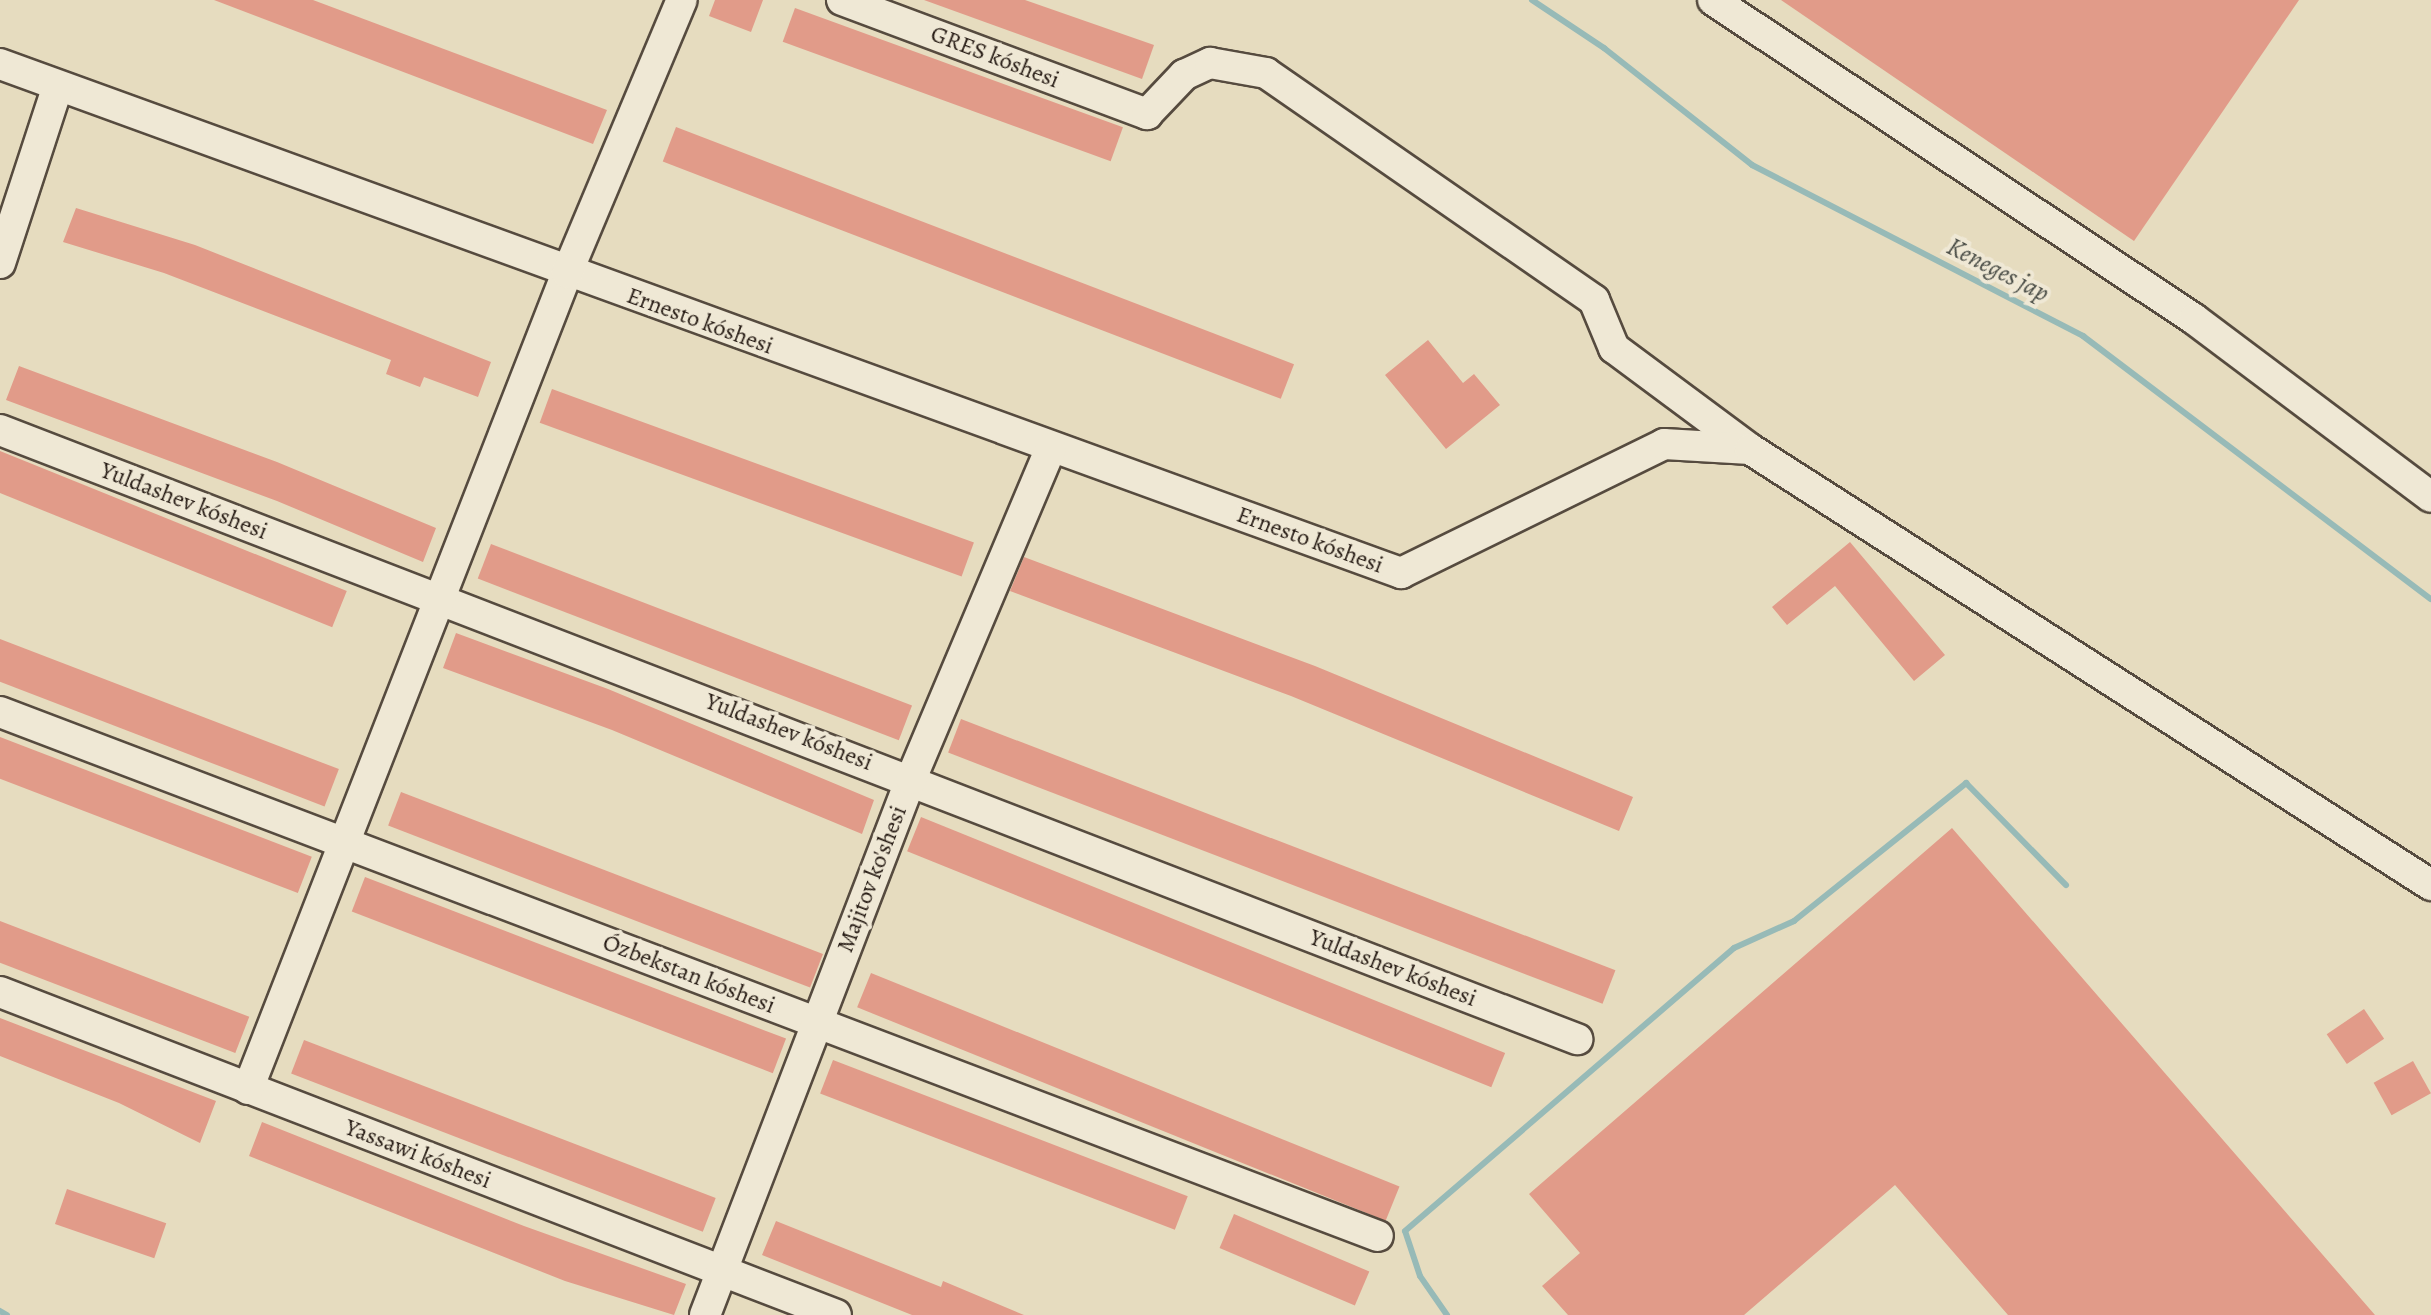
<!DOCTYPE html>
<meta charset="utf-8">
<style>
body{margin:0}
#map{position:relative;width:2431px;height:1315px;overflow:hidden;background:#e6dcbf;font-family:Alegreya,serif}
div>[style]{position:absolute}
.stream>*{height:6px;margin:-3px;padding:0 3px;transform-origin:3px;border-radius:3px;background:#97bab7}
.building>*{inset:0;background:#e19b89;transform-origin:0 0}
.roads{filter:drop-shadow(2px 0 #564b3f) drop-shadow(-2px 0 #564b3f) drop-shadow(0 2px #564b3f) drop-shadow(0 -2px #564b3f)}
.minor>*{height:30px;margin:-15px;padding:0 15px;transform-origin:15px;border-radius:15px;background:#efe8d5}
span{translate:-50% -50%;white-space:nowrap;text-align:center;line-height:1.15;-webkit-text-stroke:8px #efe8d5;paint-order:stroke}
.street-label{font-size:24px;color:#261b14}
.water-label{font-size:26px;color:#484b45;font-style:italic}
</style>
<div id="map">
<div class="stream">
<i style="left:1532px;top:0;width:87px;rotate:33.7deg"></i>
<i style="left:1604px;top:48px;width:189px;rotate:38.3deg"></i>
<i style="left:1752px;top:165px;width:373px;rotate:27.3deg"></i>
<i style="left:2083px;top:336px;width:436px;rotate:37.1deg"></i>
<i style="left:0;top:1311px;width:8px;rotate:30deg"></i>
<i style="left:1447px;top:1315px;width:47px;rotate:-124.7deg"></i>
<i style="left:1420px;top:1276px;width:47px;rotate:-108.4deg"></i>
<i style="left:1405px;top:1231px;width:434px;rotate:-40.7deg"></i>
<i style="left:1734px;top:948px;width:66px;rotate:-24.2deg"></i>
<i style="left:1794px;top:921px;width:221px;rotate:-38.7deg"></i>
<i style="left:1966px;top:783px;width:143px;rotate:45.6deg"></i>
</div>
<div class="building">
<i style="clip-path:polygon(214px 0,313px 0,607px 110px,593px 144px)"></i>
<i style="clip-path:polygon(715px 0,763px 0,751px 32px,709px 16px)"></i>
<i style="clip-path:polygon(924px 0,1025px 0,1154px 45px,1142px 79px)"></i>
<i style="clip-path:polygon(1781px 0,2299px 0,2134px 241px)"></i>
<i style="left:795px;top:8px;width:349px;height:36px;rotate:20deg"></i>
<i style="left:676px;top:127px;width:662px;height:37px;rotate:21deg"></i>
<i style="clip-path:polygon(76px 208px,195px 245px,491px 362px,478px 397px,424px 377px,420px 387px,386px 374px,391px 360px,164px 273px,63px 242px)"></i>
<i style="clip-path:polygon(1428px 340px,1463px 383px,1474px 374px,1500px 405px,1446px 449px,1385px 375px)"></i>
<i style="clip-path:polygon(19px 366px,277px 462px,436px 528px,423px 562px,277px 501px,6px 400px)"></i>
<i style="left:552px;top:389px;width:449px;height:36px;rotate:20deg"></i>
<i style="left:0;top:451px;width:374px;height:39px;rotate:22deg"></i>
<i style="clip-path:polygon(1850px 542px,1945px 655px,1914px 681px,1835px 586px,1787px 625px,1772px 607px)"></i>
<i style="left:491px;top:544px;width:451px;height:37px;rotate:21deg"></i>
<i style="clip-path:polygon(1024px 557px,1315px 666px,1633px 797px,1619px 831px,1291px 696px,1010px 591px)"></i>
<i style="clip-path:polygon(456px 633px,608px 689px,874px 800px,862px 834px,612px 730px,443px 668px)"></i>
<i style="left:0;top:639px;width:363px;height:40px;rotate:21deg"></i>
<i style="left:961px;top:719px;width:701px;height:36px;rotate:21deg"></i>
<i style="left:0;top:737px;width:334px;height:39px;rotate:21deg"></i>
<i style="left:401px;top:792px;width:452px;height:36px;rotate:21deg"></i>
<i style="left:921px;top:817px;width:630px;height:37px;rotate:22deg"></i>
<i style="clip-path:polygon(1952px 828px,2375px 1315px,2008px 1315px,1895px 1185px,1744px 1315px,1568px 1315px,1542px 1286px,1580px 1253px,1529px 1194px)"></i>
<i style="left:365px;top:877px;width:451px;height:37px;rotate:21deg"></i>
<i style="left:0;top:921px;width:267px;height:39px;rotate:21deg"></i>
<i style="left:871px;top:973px;width:570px;height:37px;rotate:22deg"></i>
<i style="left:2364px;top:1009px;width:36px;height:45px;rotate:56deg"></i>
<i style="clip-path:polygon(0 1018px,216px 1101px,200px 1143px,119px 1103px,0 1056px)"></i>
<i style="left:304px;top:1040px;width:441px;height:36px;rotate:21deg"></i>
<i style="left:833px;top:1060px;width:380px;height:36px;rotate:21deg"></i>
<i style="left:2413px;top:1061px;width:37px;height:45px;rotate:61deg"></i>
<i style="clip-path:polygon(262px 1122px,524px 1226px,686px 1284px,674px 1315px,565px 1281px,249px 1156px)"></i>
<i style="left:67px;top:1189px;width:105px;height:37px;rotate:19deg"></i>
<i style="left:1234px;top:1214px;width:147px;height:37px;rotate:23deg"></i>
<i style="clip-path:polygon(776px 1221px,941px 1287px,943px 1281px,1024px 1315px,912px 1315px,762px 1255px)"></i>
</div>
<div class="roads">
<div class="minor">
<i style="left:842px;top:0;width:326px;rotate:20.5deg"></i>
<i style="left:1147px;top:114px;width:54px;rotate:-46.5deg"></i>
<i style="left:1184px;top:75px;width:29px;rotate:-25deg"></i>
<i style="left:1210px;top:63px;width:57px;rotate:10.1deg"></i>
<i style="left:1266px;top:73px;width:399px;rotate:34.7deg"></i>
<i style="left:1594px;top:300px;width:52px;rotate:67.4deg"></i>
<i style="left:1614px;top:348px;width:169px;rotate:36.6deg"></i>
<i style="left:1713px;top:0;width:577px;rotate:33.55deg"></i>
<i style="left:2194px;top:319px;width:296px;rotate:36.9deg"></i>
<i style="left:0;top:64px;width:1491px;rotate:19.97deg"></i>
<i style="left:1401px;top:573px;width:293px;rotate:-26.1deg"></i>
<i style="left:1664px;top:444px;width:86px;rotate:3.3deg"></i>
<i style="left:1750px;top:449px;width:809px;rotate:32.63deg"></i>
<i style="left:0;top:263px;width:186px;rotate:-71.9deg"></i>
<i style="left:0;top:430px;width:1691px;rotate:21.12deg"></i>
<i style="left:0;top:712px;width:1474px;rotate:20.82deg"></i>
<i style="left:0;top:992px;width:896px;rotate:21.12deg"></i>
<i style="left:248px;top:1089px;width:876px;rotate:-68.65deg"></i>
<i style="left:567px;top:273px;width:296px;rotate:-67.2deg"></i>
<i style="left:705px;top:1315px;width:574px;rotate:-68.98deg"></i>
<i style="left:911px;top:779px;width:359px;rotate:-67.1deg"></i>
</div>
</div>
<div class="street-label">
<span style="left:995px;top:57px;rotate:21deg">GRES kóshesi</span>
<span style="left:700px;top:321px;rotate:20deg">Ernesto kóshesi</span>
<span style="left:184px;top:501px;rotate:21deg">Yuldashev kóshesi</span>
<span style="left:1310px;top:540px;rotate:20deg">Ernesto kóshesi</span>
<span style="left:789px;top:732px;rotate:21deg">Yuldashev kóshesi</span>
<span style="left:872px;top:879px;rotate:-69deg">Majitov ko'shesi</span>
<span style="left:1393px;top:968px;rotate:21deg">Yuldashev kóshesi</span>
<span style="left:689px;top:974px;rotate:21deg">Ózbekstan kóshesi</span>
<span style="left:418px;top:1154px;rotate:21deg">Yassawi kóshesi</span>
</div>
<div class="water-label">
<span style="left:1998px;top:270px;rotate:27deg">Keneges jap</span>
</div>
</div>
